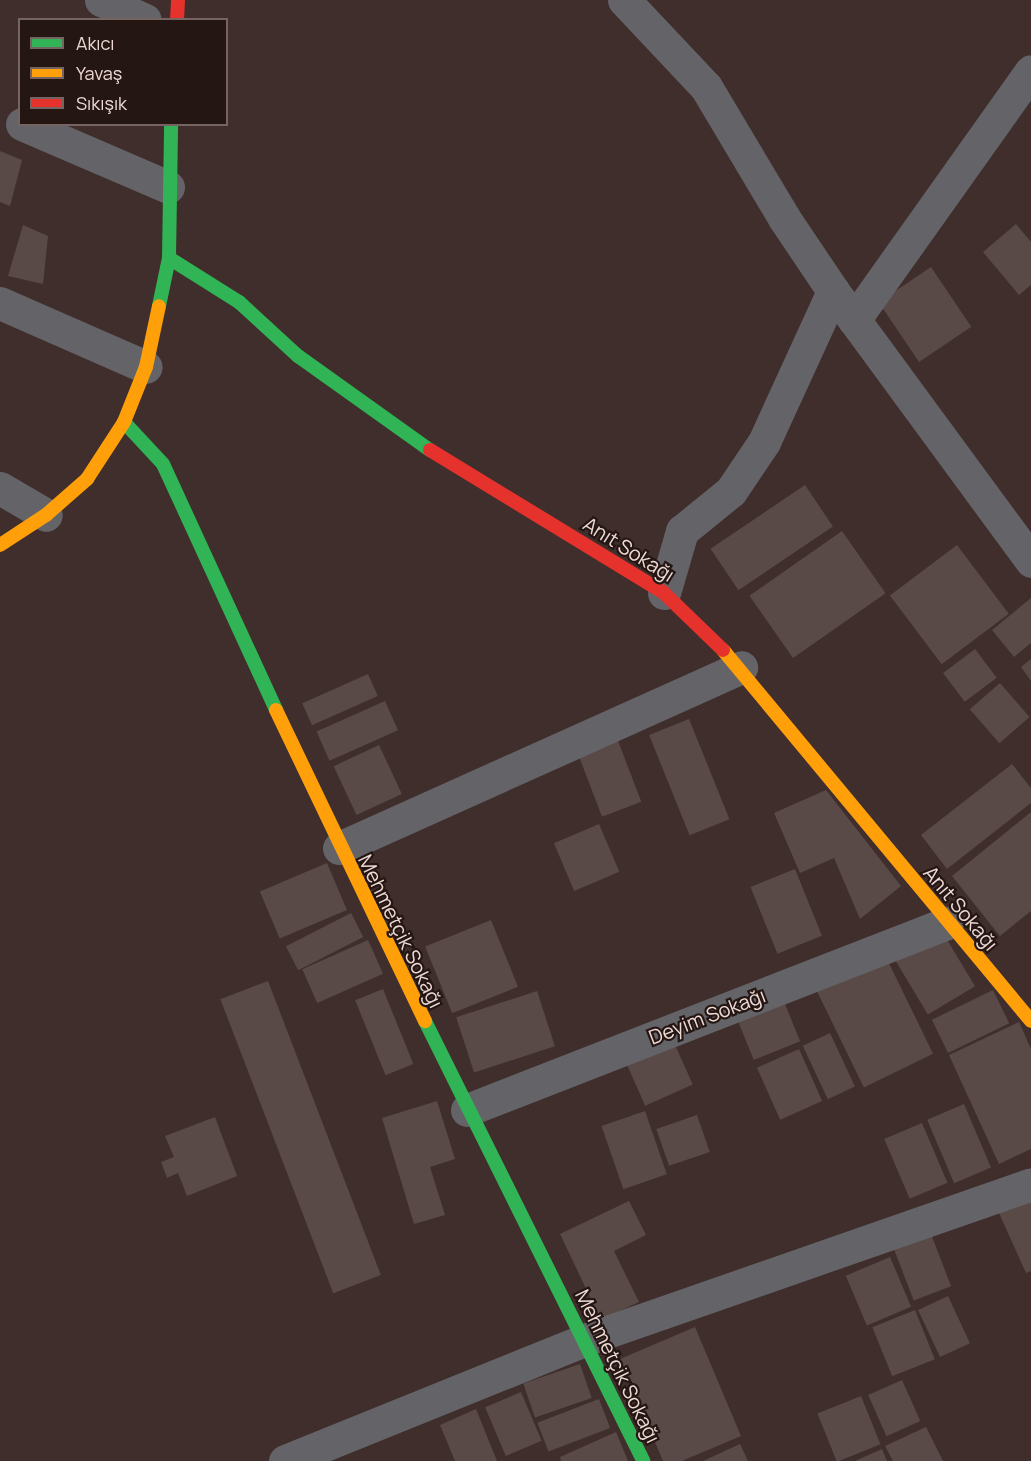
<!DOCTYPE html>
<meta charset="utf-8">
<style>
body{margin:0}
#map{position:relative;width:1031px;height:1461px;overflow:hidden;background:#3f2e2c;font-family:Manrope,sans-serif}
div>[style]{position:absolute}
.building>*{inset:0;background:#594a47;transform-origin:0 0}
.street>*{height:33px;margin:-16.5px;padding:0 16.5px;transform-origin:16.5px;border-radius:16.5px;background:#646468}
.fast>*{height:14px;margin:-7px;padding:0 7px;transform-origin:7px;border-radius:7px;background:#30b455}
.slow>*{height:14px;margin:-7px;padding:0 7px;transform-origin:7px;border-radius:7px;background:#ff9f0a}
.jam>*{height:14px;margin:-7px;padding:0 7px;transform-origin:7px;border-radius:7px;background:#e5322d}
span{translate:-50% -50%;white-space:nowrap;text-align:center;line-height:1.15;-webkit-text-stroke:4.5px #241613;paint-order:stroke}
.street-label{font-size:20px;color:#eed9d5}
.legend{position:absolute;left:18px;top:18px;width:210px;height:108px;box-sizing:border-box;background:#241613;border:2px solid #756461;margin:0;padding:8px 10px;list-style:none;font-size:18px;color:#eed9d5}
.legend li{display:flex;align-items:center;gap:12px;height:30px}
.legend b{width:30px;border:2px solid #756461}
</style>
<div id="map">
<div class="building">
<i style="clip-path:polygon(0 151px,22px 160px,10px 206px,0 202px)"></i>
<i style="clip-path:polygon(1016px 224px,1031px 242px,1031px 285px,1019px 295px,983px 252px)"></i>
<i style="clip-path:polygon(23px 225px,48px 236px,43px 284px,8px 276px)"></i>
<i style="left:931px;top:267px;width:72px;height:63px;rotate:56deg"></i>
<i style="left:805px;top:485px;width:50px;height:114px;rotate:56deg"></i>
<i style="left:842px;top:531px;width:76px;height:113px;rotate:55deg"></i>
<i style="left:957px;top:545px;width:86px;height:84px;rotate:53deg"></i>
<i style="clip-path:polygon(1031px 598px,1031px 643px,1014px 657px,992px 630px)"></i>
<i style="left:975px;top:649px;width:36px;height:40px;rotate:53deg"></i>
<i style="clip-path:polygon(1031px 659px,1031px 681px,1021px 667px)"></i>
<i style="left:368px;top:674px;width:24px;height:72px;rotate:66deg"></i>
<i style="left:1000px;top:683px;width:45px;height:40px;rotate:49deg"></i>
<i style="left:385px;top:701px;width:32px;height:75px;rotate:66deg"></i>
<i style="left:689px;top:719px;width:108px;height:43px;rotate:68deg"></i>
<i style="left:618px;top:741px;width:65px;height:42px;rotate:69deg"></i>
<i style="left:379px;top:745px;width:54px;height:50px;rotate:65deg"></i>
<i style="clip-path:polygon(1012px 764px,1031px 788px,1031px 803px,947px 869px,921px 835px)"></i>
<i style="clip-path:polygon(826px 790px,901px 886px,860px 919px,834px 858px,800px 873px,774px 813px)"></i>
<i style="clip-path:polygon(1031px 812px,1031px 911px,1000px 936px,952px 876px)"></i>
<i style="left:599px;top:824px;width:52px;height:49px;rotate:67deg"></i>
<i style="left:327px;top:863px;width:51px;height:73px;rotate:67deg"></i>
<i style="left:795px;top:869px;width:72px;height:48px;rotate:68deg"></i>
<i style="left:351px;top:913px;width:27px;height:73px;rotate:63deg"></i>
<i style="left:491px;top:920px;width:72px;height:71px;rotate:68deg"></i>
<i style="left:940px;top:928px;width:68px;height:55px;rotate:59deg"></i>
<i style="left:368px;top:940px;width:37px;height:72px;rotate:66deg"></i>
<i style="left:884px;top:953px;width:112px;height:77px;rotate:64deg"></i>
<i style="left:268px;top:981px;width:315px;height:51px;rotate:69deg"></i>
<i style="left:383px;top:989px;width:81px;height:30px;rotate:68deg"></i>
<i style="left:993px;top:990px;width:37px;height:68px;rotate:64deg"></i>
<i style="left:537px;top:991px;width:58px;height:85px;rotate:72deg"></i>
<i style="left:781px;top:994px;width:51px;height:50px;rotate:68deg"></i>
<i style="clip-path:polygon(1019px 1022px,1031px 1049px,1031px 1149px,999px 1164px,949px 1055px)"></i>
<i style="left:830px;top:1033px;width:59px;height:30px;rotate:65deg"></i>
<i style="left:672px;top:1038px;width:51px;height:52px;rotate:66deg"></i>
<i style="left:799px;top:1049px;width:57px;height:46px;rotate:66deg"></i>
<i style="clip-path:polygon(437px 1101px,455px 1159px,430px 1167px,445px 1215px,414px 1224px,382px 1118px)"></i>
<i style="left:964px;top:1104px;width:69px;height:40px;rotate:67deg"></i>
<i style="left:645px;top:1111px;width:67px;height:46px;rotate:71deg"></i>
<i style="left:697px;top:1115px;width:39px;height:43px;rotate:71deg"></i>
<i style="clip-path:polygon(215px 1117px,237px 1176px,187px 1196px,178px 1173px,167px 1178px,161px 1162px,174px 1157px,165px 1136px)"></i>
<i style="left:922px;top:1123px;width:65px;height:41px;rotate:67deg"></i>
<i style="clip-path:polygon(1031px 1199px,1031px 1271px,1026px 1273px,999px 1213px)"></i>
<i style="clip-path:polygon(629px 1201px,646px 1235px,614px 1251px,639px 1302px,601px 1320px,560px 1234px)"></i>
<i style="left:931px;top:1234px;width:56px;height:40px;rotate:69deg"></i>
<i style="left:890px;top:1257px;width:54px;height:48px;rotate:67deg"></i>
<i style="left:948px;top:1296px;width:52px;height:33px;rotate:65deg"></i>
<i style="left:915px;top:1310px;width:53px;height:46px;rotate:68deg"></i>
<i style="clip-path:polygon(695px 1327px,741px 1436px,682px 1461px,663px 1461px,620px 1359px)"></i>
<i style="left:580px;top:1364px;width:36px;height:60px;rotate:71deg"></i>
<i style="left:902px;top:1380px;width:45px;height:37px;rotate:66deg"></i>
<i style="left:521px;top:1392px;width:53px;height:39px;rotate:67deg"></i>
<i style="left:861px;top:1396px;width:52px;height:47px;rotate:68deg"></i>
<i style="left:599px;top:1399px;width:31px;height:66px;rotate:69deg"></i>
<i style="clip-path:polygon(476px 1409px,497px 1461px,455px 1461px,440px 1425px)"></i>
<i style="clip-path:polygon(926px 1427px,943px 1461px,893px 1461px,885px 1446px)"></i>
<i style="clip-path:polygon(616px 1432px,628px 1461px,561px 1461px,560px 1457px)"></i>
<i style="clip-path:polygon(740px 1444px,748px 1461px,703px 1461px)"></i>
<i style="clip-path:polygon(882px 1449px,887px 1461px,855px 1461px)"></i>
</div>
<div class="street">
<i style="left:101px;top:0;width:48px;rotate:24.4deg"></i>
<i style="left:624px;top:0;width:120px;rotate:46.7deg"></i>
<i style="left:706px;top:87px;width:152px;rotate:59.2deg"></i>
<i style="left:784px;top:218px;width:88px;rotate:56.1deg"></i>
<i style="left:833px;top:291px;width:335px;rotate:53.7deg"></i>
<i style="left:22px;top:124px;width:159px;rotate:23.3deg"></i>
<i style="left:0;top:303px;width:159px;rotate:23.7deg"></i>
<i style="left:854px;top:320px;width:305px;rotate:-54.6deg"></i>
<i style="left:0;top:488px;width:53px;rotate:30.4deg"></i>
<i style="left:664px;top:593px;width:65px;rotate:-73.8deg"></i>
<i style="left:682px;top:531px;width:63px;rotate:-39.2deg"></i>
<i style="left:731px;top:491px;width:59px;rotate:-56deg"></i>
<i style="left:764px;top:442px;width:166px;rotate:-65.4deg"></i>
<i style="left:339px;top:848px;width:441px;rotate:-24.2deg"></i>
<i style="left:467px;top:1110px;width:515px;rotate:-21.29deg"></i>
<i style="left:285px;top:1461px;width:323px;rotate:-22deg"></i>
<i style="left:584px;top:1340px;width:473px;rotate:-19.2deg"></i>
</div>
<div class="fast">
<i style="left:169px;top:258px;width:83px;rotate:32.2deg"></i>
<i style="left:239px;top:302px;width:80px;rotate:42.5deg"></i>
<i style="left:298px;top:356px;width:162px;rotate:35.5deg"></i>
<i style="left:159px;top:306px;width:49px;rotate:-78.2deg"></i>
<i style="left:169px;top:258px;width:134px;rotate:-89.1deg"></i>
<i style="left:124px;top:422px;width:57px;rotate:47.1deg"></i>
<i style="left:163px;top:464px;width:271px;rotate:65.3deg"></i>
<i style="left:425px;top:1021px;width:491px;rotate:63.6deg"></i>
</div>
<div class="slow">
<i style="left:0;top:545px;width:55px;rotate:-33.1deg"></i>
<i style="left:46px;top:515px;width:55px;rotate:-41.3deg"></i>
<i style="left:87px;top:479px;width:68px;rotate:-57deg"></i>
<i style="left:124px;top:422px;width:59px;rotate:-68.2deg"></i>
<i style="left:146px;top:367px;width:62px;rotate:-78deg"></i>
<i style="left:723px;top:650px;width:482px;rotate:50.3deg"></i>
<i style="left:276px;top:710px;width:345px;rotate:64.4deg"></i>
</div>
<div class="jam">
<i style="left:177px;top:20px;width:20px;rotate:-87deg"></i>
<i style="left:430px;top:450px;width:274px;rotate:31.4deg"></i>
<i style="left:664px;top:593px;width:82px;rotate:44deg"></i>
</div>
<div class="street-label">
<span style="left:629px;top:549px;rotate:32deg">Anıt Sokağı</span>
<span style="left:961px;top:908px;rotate:50deg">Anıt Sokağı</span>
<span style="left:401px;top:931px;rotate:64deg">Mehmetçik Sokağı</span>
<span style="left:707px;top:1016px;rotate:-21deg">Deyim Sokağı</span>
<span style="left:618px;top:1366px;rotate:64deg">Mehmetçik Sokağı</span>
</div>
<ul class="legend">
<li><b style="height:8px;background:#30b455"></b>Akıcı</li>
<li><b style="height:8px;background:#ff9f0a"></b>Yavaş</li>
<li><b style="height:8px;background:#e5322d"></b>Sıkışık</li>
</ul>
</div>
